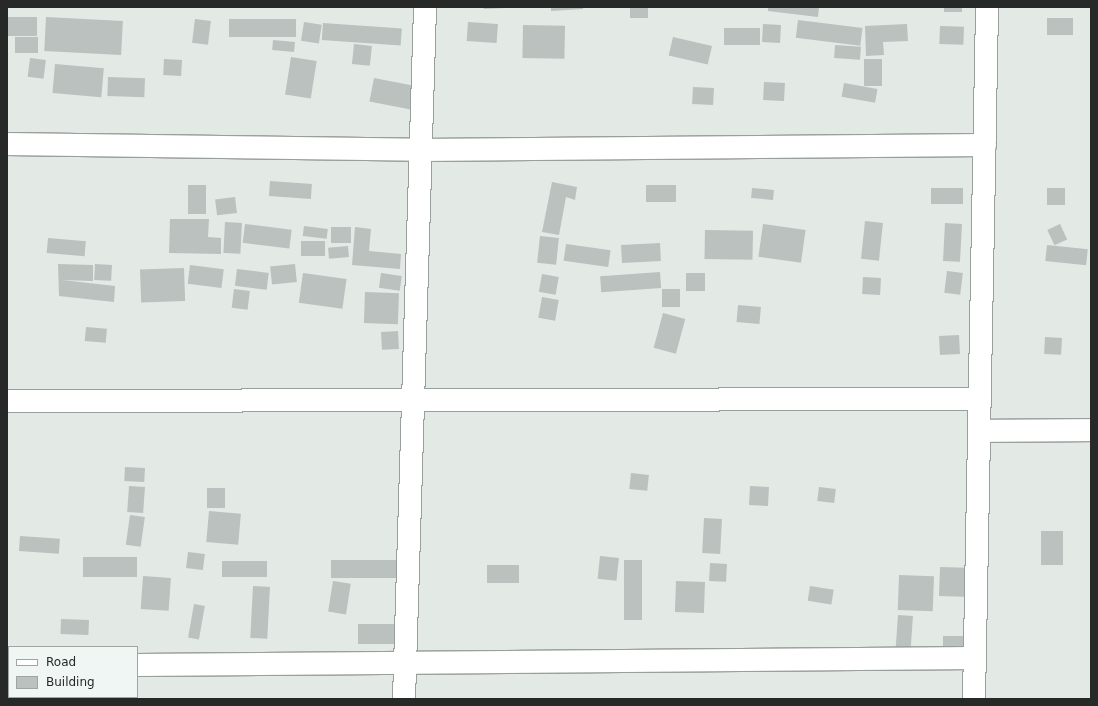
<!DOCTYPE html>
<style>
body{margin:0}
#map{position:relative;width:1098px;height:706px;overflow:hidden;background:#e3e9e5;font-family:"DejaVu Sans",sans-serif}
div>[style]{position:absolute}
.building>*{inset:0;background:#bbc1be;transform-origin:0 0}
.roads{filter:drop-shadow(1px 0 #999f9b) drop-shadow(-1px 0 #999f9b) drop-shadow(0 1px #999f9b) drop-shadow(0 -1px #999f9b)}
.minor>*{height:22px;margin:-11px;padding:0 11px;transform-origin:11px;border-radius:11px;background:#fff}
span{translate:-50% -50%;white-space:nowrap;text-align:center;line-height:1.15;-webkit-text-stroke:3px #f0f6f3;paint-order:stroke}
.frame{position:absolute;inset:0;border:8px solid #272928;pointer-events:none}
.legend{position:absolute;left:8px;top:646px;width:130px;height:52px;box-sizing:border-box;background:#f0f6f3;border:1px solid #a0a4a2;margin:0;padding:5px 7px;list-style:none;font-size:12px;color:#272928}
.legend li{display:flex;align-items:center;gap:8px;height:20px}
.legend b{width:20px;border:1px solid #a0a4a2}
</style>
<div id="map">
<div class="building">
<i style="clip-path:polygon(483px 7px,506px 7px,506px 8px,484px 9px)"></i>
<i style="clip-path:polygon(551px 7px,583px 7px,583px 9px,551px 11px)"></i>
<i style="left:630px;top:7px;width:18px;height:11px"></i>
<i style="clip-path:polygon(768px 7px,819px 7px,818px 17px,768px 11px)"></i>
<i style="left:944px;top:7px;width:18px;height:5px"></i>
<i style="left:37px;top:17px;width:19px;height:30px;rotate:90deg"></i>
<i style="left:46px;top:17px;width:77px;height:34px;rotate:3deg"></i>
<i style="left:1047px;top:18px;width:26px;height:17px"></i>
<i style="left:195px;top:19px;width:16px;height:24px;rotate:7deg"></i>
<i style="left:229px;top:19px;width:67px;height:18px"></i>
<i style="left:798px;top:20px;width:65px;height:18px;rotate:7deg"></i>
<i style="left:304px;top:22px;width:18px;height:19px;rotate:9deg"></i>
<i style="left:468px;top:22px;width:30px;height:19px;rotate:4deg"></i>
<i style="left:323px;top:23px;width:79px;height:17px;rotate:4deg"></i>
<i style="left:763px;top:24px;width:18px;height:18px;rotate:3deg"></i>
<i style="clip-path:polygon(907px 24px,908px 41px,883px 42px,884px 55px,866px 56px,865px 26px)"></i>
<i style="left:523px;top:25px;width:42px;height:33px;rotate:1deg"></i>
<i style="left:940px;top:26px;width:24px;height:18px;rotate:2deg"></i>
<i style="left:724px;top:28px;width:36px;height:17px"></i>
<i style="left:38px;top:37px;width:16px;height:23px;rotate:90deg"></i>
<i style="left:673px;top:37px;width:40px;height:19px;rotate:13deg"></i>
<i style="left:273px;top:40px;width:22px;height:10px;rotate:5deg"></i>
<i style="left:354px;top:44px;width:18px;height:20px;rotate:6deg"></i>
<i style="left:835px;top:45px;width:26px;height:13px;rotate:4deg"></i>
<i style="left:291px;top:57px;width:26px;height:38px;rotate:9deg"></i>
<i style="left:30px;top:58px;width:16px;height:19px;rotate:7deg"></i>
<i style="left:164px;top:59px;width:18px;height:16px;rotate:3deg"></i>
<i style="left:864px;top:59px;width:18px;height:27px"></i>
<i style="left:55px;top:64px;width:49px;height:29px;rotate:5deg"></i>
<i style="left:108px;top:77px;width:37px;height:19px;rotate:2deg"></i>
<i style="left:374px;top:78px;width:42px;height:24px;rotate:11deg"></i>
<i style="left:764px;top:82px;width:21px;height:18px;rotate:3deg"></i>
<i style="left:844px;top:83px;width:34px;height:14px;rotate:10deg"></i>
<i style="left:693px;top:87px;width:21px;height:17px;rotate:3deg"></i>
<i style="left:270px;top:181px;width:42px;height:15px;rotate:4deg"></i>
<i style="clip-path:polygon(552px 182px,577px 187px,575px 200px,566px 197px,559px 235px,542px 232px)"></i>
<i style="left:188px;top:185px;width:18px;height:29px"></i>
<i style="left:646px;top:185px;width:30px;height:17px"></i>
<i style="left:752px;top:188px;width:22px;height:10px;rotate:5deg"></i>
<i style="left:931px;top:188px;width:32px;height:16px"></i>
<i style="left:1047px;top:188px;width:18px;height:17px"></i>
<i style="left:235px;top:197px;width:16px;height:20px;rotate:83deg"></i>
<i style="clip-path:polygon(170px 219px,209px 219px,208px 237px,221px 238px,221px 254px,169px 253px)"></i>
<i style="left:865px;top:221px;width:18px;height:38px;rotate:6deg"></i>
<i style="left:225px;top:222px;width:17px;height:31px;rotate:3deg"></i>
<i style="left:945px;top:223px;width:17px;height:38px;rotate:3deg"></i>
<i style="left:245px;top:224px;width:47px;height:19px;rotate:7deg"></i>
<i style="left:763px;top:224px;width:43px;height:33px;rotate:8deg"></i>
<i style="left:1060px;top:224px;width:17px;height:14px;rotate:65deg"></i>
<i style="left:304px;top:226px;width:24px;height:10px;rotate:7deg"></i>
<i style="left:331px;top:227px;width:20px;height:16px"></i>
<i style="clip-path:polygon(355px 227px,371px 229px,369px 251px,401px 254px,400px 269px,352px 265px)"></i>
<i style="left:705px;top:230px;width:48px;height:29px;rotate:1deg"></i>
<i style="left:540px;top:236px;width:19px;height:27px;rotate:6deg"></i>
<i style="left:48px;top:238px;width:38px;height:15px;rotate:5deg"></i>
<i style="left:301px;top:241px;width:24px;height:15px"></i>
<i style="left:660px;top:243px;width:18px;height:39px;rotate:87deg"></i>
<i style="left:566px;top:244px;width:45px;height:17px;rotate:8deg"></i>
<i style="left:1047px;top:245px;width:41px;height:16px;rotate:6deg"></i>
<i style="left:348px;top:246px;width:11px;height:20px;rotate:85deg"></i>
<i style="clip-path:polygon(58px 264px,93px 265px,93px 281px,62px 280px,115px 286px,114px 302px,59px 296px)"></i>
<i style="left:95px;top:264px;width:17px;height:16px;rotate:3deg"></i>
<i style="left:295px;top:264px;width:18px;height:25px;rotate:84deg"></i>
<i style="left:190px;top:265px;width:34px;height:19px;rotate:7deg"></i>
<i style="left:184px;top:268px;width:33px;height:44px;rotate:88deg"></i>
<i style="left:237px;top:269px;width:32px;height:17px;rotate:7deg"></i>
<i style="left:947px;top:271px;width:16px;height:22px;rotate:7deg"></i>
<i style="left:660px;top:272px;width:16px;height:60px;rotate:86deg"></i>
<i style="left:303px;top:273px;width:44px;height:30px;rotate:8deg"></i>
<i style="left:381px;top:273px;width:21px;height:15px;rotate:8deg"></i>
<i style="left:686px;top:273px;width:19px;height:18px"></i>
<i style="left:542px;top:274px;width:17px;height:18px;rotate:10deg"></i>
<i style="left:863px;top:277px;width:18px;height:17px;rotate:3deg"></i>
<i style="left:234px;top:289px;width:16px;height:19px;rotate:7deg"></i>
<i style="left:662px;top:289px;width:18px;height:18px"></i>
<i style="left:365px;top:292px;width:34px;height:31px;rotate:2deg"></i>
<i style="left:542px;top:297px;width:17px;height:21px;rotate:10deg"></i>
<i style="left:738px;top:305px;width:23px;height:17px;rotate:5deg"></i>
<i style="left:663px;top:313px;width:23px;height:36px;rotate:15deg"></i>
<i style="left:86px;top:327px;width:21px;height:14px;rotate:5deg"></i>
<i style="left:398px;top:331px;width:18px;height:17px;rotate:87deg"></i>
<i style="left:959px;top:335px;width:19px;height:20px;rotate:87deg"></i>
<i style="left:1045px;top:337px;width:17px;height:17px;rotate:3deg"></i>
<i style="left:125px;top:467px;width:20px;height:14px;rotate:3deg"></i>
<i style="left:631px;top:473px;width:18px;height:16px;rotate:6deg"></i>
<i style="left:129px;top:486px;width:16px;height:26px;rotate:4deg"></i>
<i style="left:750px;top:486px;width:19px;height:19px;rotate:3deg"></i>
<i style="left:819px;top:487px;width:17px;height:14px;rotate:7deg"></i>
<i style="left:207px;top:488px;width:18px;height:20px"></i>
<i style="left:209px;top:511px;width:32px;height:31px;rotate:5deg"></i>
<i style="left:130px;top:515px;width:15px;height:30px;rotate:8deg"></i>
<i style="left:704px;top:518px;width:18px;height:35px;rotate:3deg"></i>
<i style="left:1041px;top:531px;width:22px;height:34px"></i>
<i style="left:20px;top:536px;width:40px;height:15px;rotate:4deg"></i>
<i style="left:188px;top:552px;width:17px;height:16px;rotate:7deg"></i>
<i style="left:600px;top:556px;width:19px;height:23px;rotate:6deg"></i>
<i style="left:137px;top:557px;width:20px;height:54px;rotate:90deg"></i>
<i style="left:406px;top:560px;width:18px;height:75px;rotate:90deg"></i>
<i style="left:624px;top:560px;width:18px;height:60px"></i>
<i style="left:222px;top:561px;width:45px;height:16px"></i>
<i style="left:710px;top:563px;width:17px;height:18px;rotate:3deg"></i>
<i style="left:519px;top:565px;width:18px;height:32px;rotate:90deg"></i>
<i style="left:940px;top:567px;width:25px;height:29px;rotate:2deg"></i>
<i style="left:899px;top:575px;width:35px;height:35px;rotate:2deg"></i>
<i style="left:143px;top:576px;width:28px;height:33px;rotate:4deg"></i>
<i style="left:333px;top:581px;width:18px;height:31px;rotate:9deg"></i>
<i style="left:676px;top:581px;width:29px;height:31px;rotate:2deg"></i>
<i style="left:253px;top:586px;width:17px;height:52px;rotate:3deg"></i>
<i style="left:810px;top:586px;width:24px;height:15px;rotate:9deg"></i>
<i style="left:194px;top:604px;width:11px;height:34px;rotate:10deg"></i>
<i style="left:898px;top:615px;width:15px;height:37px;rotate:4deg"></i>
<i style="left:61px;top:619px;width:28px;height:15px;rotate:2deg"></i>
<i style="left:358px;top:624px;width:38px;height:20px"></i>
<i style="left:943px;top:636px;width:20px;height:17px"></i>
</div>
<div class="roads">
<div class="minor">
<i style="left:7px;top:144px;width:413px;rotate:0.8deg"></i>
<i style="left:420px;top:150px;width:565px;rotate:-0.51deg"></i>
<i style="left:7px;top:401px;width:973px;rotate:-0.12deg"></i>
<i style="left:979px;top:431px;width:112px;rotate:-0.5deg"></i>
<i style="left:137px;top:665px;width:838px;rotate:-0.48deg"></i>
<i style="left:7px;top:666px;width:2px"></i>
<i style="left:404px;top:699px;width:692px;rotate:-88.26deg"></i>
<i style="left:974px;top:699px;width:692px;rotate:-88.92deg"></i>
</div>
</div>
<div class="frame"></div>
<ul class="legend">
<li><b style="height:5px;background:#fff"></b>Road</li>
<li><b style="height:11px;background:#bbc1be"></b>Building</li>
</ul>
</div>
